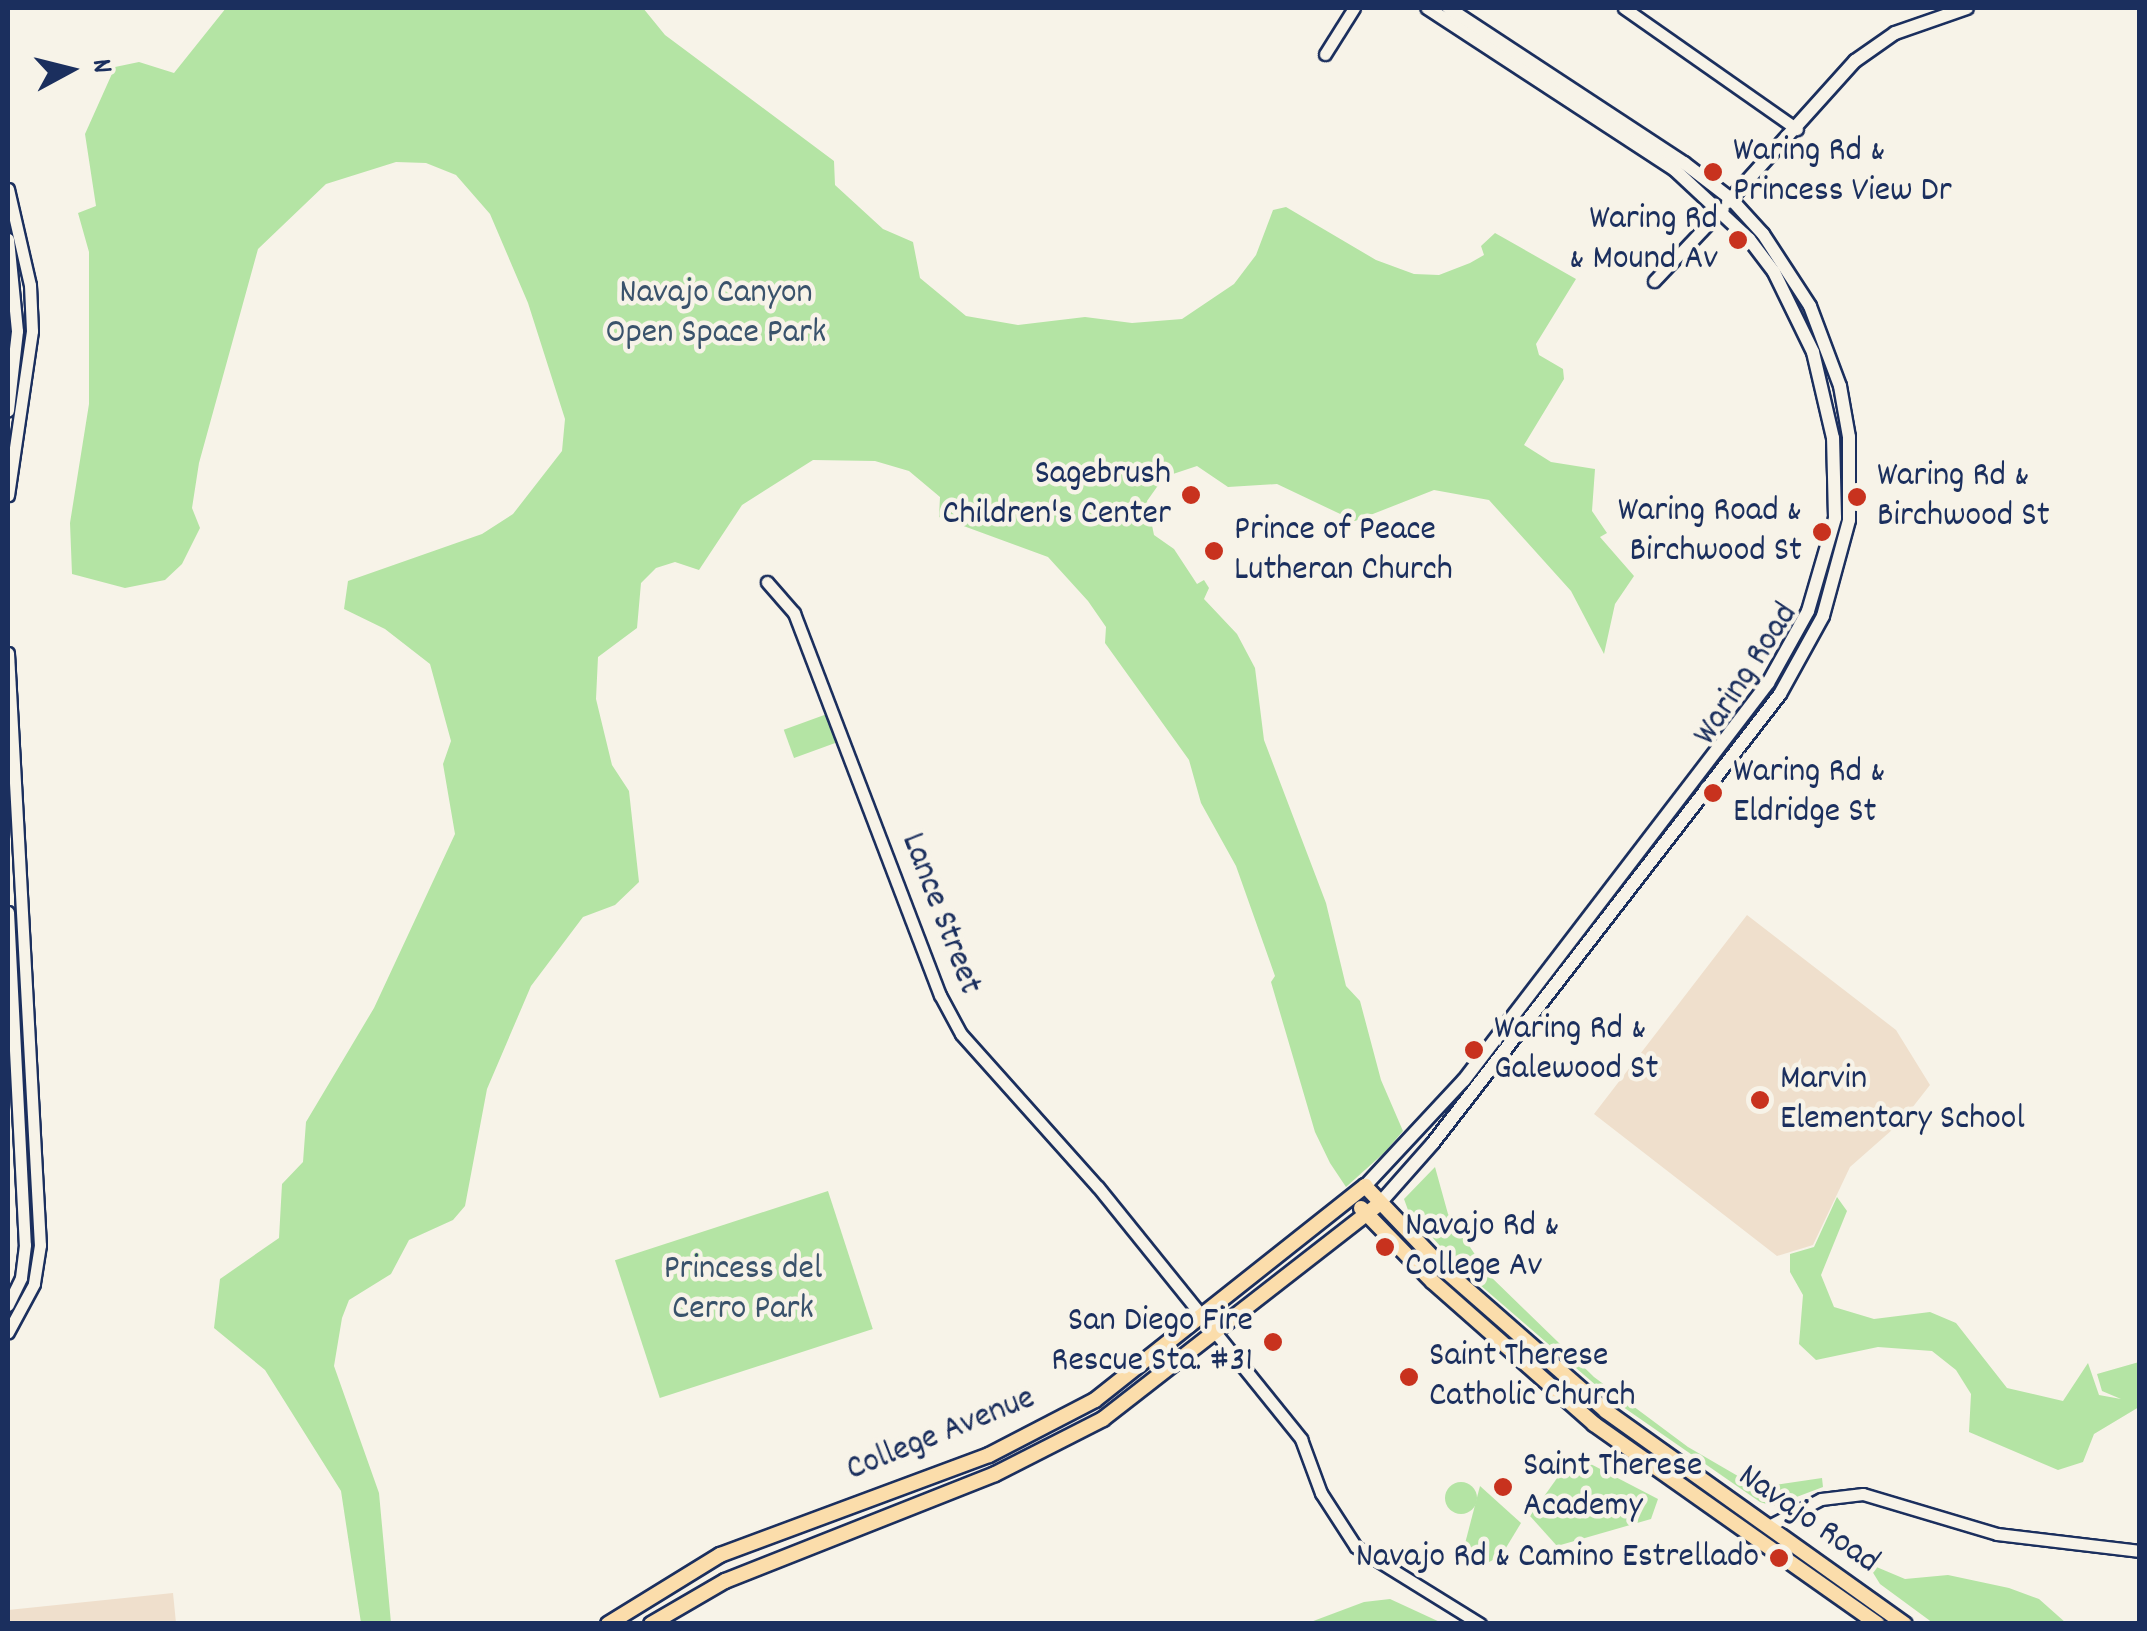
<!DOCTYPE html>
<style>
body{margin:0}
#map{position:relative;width:2147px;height:1631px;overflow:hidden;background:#f7f3e8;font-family:Dekko,sans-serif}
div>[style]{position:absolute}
.built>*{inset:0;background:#efdfcc}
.green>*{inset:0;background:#b4e4a4;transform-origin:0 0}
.round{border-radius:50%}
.roads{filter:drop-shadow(2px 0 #1b2f5e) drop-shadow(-2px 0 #1b2f5e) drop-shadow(0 2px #1b2f5e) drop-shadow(0 -2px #1b2f5e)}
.tertiary>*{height:11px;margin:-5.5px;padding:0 5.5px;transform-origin:5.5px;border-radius:5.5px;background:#f7f3e8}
.secondary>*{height:12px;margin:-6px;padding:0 6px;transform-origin:6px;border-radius:6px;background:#f7f3e8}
.primary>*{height:14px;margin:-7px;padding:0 7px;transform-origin:7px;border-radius:7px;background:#fbddab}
.dots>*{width:28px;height:28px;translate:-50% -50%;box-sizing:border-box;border:5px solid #f7f3e8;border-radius:50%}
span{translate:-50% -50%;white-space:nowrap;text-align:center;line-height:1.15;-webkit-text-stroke:9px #f7f3e8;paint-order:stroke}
.poi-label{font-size:35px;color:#1b2f5e}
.left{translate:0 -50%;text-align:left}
.right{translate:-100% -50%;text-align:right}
.park-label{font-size:35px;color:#3a536c}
.street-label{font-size:35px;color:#1b2f5e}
.frame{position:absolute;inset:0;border:10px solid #1b2f5e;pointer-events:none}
.north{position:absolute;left:20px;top:20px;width:100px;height:100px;-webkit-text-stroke:8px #f7f3e8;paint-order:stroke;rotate:83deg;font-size:28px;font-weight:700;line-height:40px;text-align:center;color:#1b2f5e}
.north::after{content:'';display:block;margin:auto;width:35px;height:45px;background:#1b2f5e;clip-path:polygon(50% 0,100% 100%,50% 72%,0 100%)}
</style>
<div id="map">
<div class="built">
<i style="clip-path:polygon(1747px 915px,1896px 1030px,1930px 1085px,1901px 1122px,1850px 1167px,1813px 1245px,1777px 1256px,1594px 1114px)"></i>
<i style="clip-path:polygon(173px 1593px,176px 1623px,8px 1623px,8px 1610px)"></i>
</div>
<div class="green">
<i style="clip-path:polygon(226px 8px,643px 8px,665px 35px,834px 161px,835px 185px,883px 229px,913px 242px,920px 278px,966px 316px,1018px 325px,1085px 317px,1132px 323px,1182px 319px,1234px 284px,1256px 255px,1273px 210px,1286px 207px,1376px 260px,1414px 274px,1439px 275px,1470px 263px,1484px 255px,1481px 246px,1495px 233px,1576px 279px,1536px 344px,1539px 355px,1563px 369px,1564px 379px,1524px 445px,1551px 462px,1595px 469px,1592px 511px,1607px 533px,1600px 537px,1634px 576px,1615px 604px,1604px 654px,1571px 591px,1489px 500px,1434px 490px,1355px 521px,1277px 484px,1228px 487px,1197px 466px,1164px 477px,1147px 501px,1154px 535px,1174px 549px,1197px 584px,1204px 580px,1209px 588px,1204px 599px,1237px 634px,1255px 668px,1264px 740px,1326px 903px,1346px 986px,1360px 1001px,1381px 1080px,1403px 1131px,1385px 1152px,1346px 1187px,1330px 1163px,1315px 1132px,1271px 982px,1275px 976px,1236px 866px,1201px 803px,1189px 760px,1105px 643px,1106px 627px,1088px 601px,1048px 557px,939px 517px,940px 497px,909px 471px,875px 461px,813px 460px,742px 505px,699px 570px,675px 562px,656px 568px,641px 583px,637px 628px,598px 657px,596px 699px,612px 765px,629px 791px,639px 882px,615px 905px,583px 917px,531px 986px,487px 1089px,465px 1206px,453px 1220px,409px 1240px,391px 1274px,349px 1300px,342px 1318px,334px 1366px,379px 1493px,391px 1623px,361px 1623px,341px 1491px,265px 1370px,214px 1328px,220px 1279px,279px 1238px,282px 1184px,303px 1162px,306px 1122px,374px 1008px,455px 834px,443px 764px,451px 741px,430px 664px,385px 629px,344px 609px,348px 581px,482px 534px,513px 514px,562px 451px,565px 419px,528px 303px,490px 214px,456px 175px,426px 163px,396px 162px,326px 184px,258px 249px,199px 463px,192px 508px,200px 528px,182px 564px,165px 580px,125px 588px,72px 574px,70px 523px,89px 404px,89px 252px,78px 213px,96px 206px,85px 134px,115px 67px,139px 62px,174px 73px)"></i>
<i style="left:827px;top:714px;width:30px;height:46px;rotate:70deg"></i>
<i style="clip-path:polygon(1435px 1167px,1448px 1214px,1488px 1274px,1594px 1377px,1688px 1447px,1743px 1479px,1767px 1486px,1822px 1478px,1823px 1487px,1773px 1506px,1760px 1502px,1613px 1400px,1457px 1265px,1408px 1210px,1404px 1199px)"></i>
<i style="left:828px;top:1191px;width:145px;height:224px;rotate:72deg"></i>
<i style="clip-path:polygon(1837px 1197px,1847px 1211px,1821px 1275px,1834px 1307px,1874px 1319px,1930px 1312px,1956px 1323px,2007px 1388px,2063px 1401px,2088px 1363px,2099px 1395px,2121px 1399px,2102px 1391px,2097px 1374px,2139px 1362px,2139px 1407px,2094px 1434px,2083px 1462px,2058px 1470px,1969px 1432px,1971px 1394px,1956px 1370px,1932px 1351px,1878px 1347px,1816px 1360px,1799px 1344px,1803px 1295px,1790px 1272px,1790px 1254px,1814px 1247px)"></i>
<i style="clip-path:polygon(1581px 1459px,1658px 1499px,1651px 1519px,1557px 1546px,1530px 1516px,1570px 1460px)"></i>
<i class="round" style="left:1445px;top:1482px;width:32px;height:32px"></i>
<i style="clip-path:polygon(1480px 1486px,1521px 1523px,1501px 1556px,1483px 1565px,1461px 1559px)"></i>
<i style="clip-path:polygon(1867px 1563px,1905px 1579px,1948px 1575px,2009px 1588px,2039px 1599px,2066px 1623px,1933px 1623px,1880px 1584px)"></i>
<i style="clip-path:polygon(1390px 1599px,1442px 1623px,1308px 1623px,1364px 1602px)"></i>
</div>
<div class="roads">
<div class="tertiary">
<i style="left:1624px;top:8px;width:211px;rotate:35deg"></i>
<i style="left:1325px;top:54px;width:54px;rotate:-57.8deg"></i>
<i style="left:8px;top:189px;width:98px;rotate:77.1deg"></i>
<i style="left:30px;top:285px;width:46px;rotate:87.5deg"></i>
<i style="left:32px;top:331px;width:166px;rotate:98.3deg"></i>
<i style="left:8px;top:239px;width:92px;rotate:84.4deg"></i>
<i style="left:17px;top:331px;width:80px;rotate:96.5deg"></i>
<i style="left:1654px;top:281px;width:100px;rotate:-46.6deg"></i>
<i style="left:767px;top:582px;width:41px;rotate:48.9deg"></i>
<i style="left:794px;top:613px;width:409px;rotate:69.1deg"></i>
<i style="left:940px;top:995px;width:44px;rotate:61.7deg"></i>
<i style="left:961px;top:1034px;width:205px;rotate:48.2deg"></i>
<i style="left:1098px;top:1187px;width:324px;rotate:51.1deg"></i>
<i style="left:1301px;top:1439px;width:58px;rotate:69.7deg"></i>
<i style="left:1321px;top:1493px;width:64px;rotate:57.1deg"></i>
<i style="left:1356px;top:1547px;width:146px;rotate:31.8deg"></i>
<i style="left:8px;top:653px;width:593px;rotate:86.91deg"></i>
<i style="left:40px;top:1245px;width:39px;rotate:99deg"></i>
<i style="left:34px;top:1284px;width:55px;rotate:118.4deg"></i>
<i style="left:8px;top:912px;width:333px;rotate:87.1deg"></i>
<i style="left:25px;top:1245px;width:33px;rotate:97deg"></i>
<i style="left:21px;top:1278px;width:30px;rotate:116deg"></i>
<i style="left:1767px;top:1527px;width:61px;rotate:-27.4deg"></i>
<i style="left:1821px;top:1499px;width:42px;rotate:-6.8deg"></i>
<i style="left:1863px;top:1494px;width:140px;rotate:16.6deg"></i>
<i style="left:1997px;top:1534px;width:144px;rotate:6.8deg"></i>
</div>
<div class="secondary">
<i style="left:1728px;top:202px;width:190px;rotate:-48deg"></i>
<i style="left:1855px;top:61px;width:49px;rotate:-35deg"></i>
<i style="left:1895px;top:33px;width:76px;rotate:-19.1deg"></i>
<i style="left:1365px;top:1186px;width:145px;rotate:-47deg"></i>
<i style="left:1464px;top:1080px;width:500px;rotate:-52.56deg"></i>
<i style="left:1768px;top:683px;width:82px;rotate:-60.9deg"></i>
<i style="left:1808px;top:611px;width:97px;rotate:-73.8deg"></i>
<i style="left:1835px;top:518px;width:80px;rotate:-91.4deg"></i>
<i style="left:1833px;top:438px;width:88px;rotate:-103.1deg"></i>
<i style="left:1813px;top:352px;width:89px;rotate:-116deg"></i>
<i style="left:1774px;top:272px;width:41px;rotate:-127.1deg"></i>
<i style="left:1749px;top:239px;width:101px;rotate:-137deg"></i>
<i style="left:1675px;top:170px;width:296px;rotate:-146.8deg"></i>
<i style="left:1380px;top:1203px;width:80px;rotate:-48.5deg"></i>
<i style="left:1433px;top:1143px;width:567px;rotate:-52.3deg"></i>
<i style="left:1780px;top:694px;width:89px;rotate:-61.1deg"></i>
<i style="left:1823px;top:616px;width:99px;rotate:-74.8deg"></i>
<i style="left:1849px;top:520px;width:83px;rotate:-90deg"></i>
<i style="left:1849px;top:437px;width:52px;rotate:-100deg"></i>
<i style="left:1840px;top:386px;width:85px;rotate:-110.6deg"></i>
<i style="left:1810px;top:306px;width:86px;rotate:-123.1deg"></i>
<i style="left:1763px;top:234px;width:47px;rotate:-132.4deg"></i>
<i style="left:1731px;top:199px;width:59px;rotate:-142.5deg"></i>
<i style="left:1684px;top:163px;width:282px;rotate:-146.7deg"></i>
</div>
<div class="primary">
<i style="left:1361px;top:1208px;width:103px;rotate:45.8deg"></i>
<i style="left:1433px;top:1282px;width:215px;rotate:41.4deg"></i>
<i style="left:1594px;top:1424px;width:347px;rotate:35.2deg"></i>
<i style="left:608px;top:1624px;width:132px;rotate:-31.6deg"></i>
<i style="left:720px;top:1555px;width:287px;rotate:-20.4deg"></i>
<i style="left:989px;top:1455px;width:119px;rotate:-27.4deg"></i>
<i style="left:1095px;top:1400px;width:345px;rotate:-38.4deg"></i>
<i style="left:1365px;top:1186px;width:116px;rotate:46.4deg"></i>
<i style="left:1445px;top:1270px;width:214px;rotate:41.2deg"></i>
<i style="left:1606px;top:1411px;width:367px;rotate:35.5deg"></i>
<i style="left:651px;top:1624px;width:86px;rotate:-30.2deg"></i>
<i style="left:725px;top:1581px;width:290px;rotate:-21.6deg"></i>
<i style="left:995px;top:1474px;width:121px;rotate:-27deg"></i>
<i style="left:1103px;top:1419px;width:351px;rotate:-37.9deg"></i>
</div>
</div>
<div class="dots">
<i style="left:1713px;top:172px;background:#c8321e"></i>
<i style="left:1738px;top:240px;background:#c8321e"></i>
<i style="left:1191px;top:495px;background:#c8321e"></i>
<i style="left:1857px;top:497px;background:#c8321e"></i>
<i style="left:1822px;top:532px;background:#c8321e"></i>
<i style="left:1214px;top:551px;background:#c8321e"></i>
<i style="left:1713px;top:793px;background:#c8321e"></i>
<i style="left:1474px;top:1050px;background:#c8321e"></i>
<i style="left:1760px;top:1100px;background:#c8321e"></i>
<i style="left:1385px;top:1247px;background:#c8321e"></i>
<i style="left:1273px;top:1342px;background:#c8321e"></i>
<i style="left:1409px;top:1377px;background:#c8321e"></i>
<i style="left:1503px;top:1487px;background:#c8321e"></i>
<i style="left:1779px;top:1558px;background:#c8321e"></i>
</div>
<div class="poi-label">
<span class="left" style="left:1733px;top:172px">Waring Rd &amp;<br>Princess View Dr</span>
<span class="right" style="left:1718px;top:240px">Waring Rd<br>&amp; Mound Av</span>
<span class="right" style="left:1171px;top:495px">Sagebrush<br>Children's Center</span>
<span class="left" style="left:1877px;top:497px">Waring Rd &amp;<br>Birchwood St</span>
<span class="right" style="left:1802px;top:532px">Waring Road &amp;<br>Birchwood St</span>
<span class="left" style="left:1234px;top:551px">Prince of Peace<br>Lutheran Church</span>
<span class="left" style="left:1733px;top:793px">Waring Rd &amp;<br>Eldridge St</span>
<span class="left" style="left:1494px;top:1050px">Waring Rd &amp;<br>Galewood St</span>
<span class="left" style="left:1780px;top:1100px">Marvin<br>Elementary School</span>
<span class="left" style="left:1405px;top:1247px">Navajo Rd &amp;<br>College Av</span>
<span class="right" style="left:1253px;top:1342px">San Diego Fire<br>Rescue Sta. #31</span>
<span class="left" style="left:1429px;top:1377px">Saint Therese<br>Catholic Church</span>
<span class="left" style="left:1523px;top:1487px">Saint Therese<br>Academy</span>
<span class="right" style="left:1759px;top:1558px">Navajo Rd &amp; Camino Estrellado</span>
</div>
<div class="park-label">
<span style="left:716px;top:314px">Navajo Canyon<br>Open Space Park</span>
<span style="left:743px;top:1290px">Princess del<br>Cerro Park</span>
</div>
<div class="street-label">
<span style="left:1747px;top:675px;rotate:-57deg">Waring Road</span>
<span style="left:940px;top:914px;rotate:69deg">Lance Street</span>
<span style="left:941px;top:1435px;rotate:-22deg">College Avenue</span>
<span style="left:1808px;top:1520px;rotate:35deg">Navajo Road</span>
</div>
<div class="frame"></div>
<div class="north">N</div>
</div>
